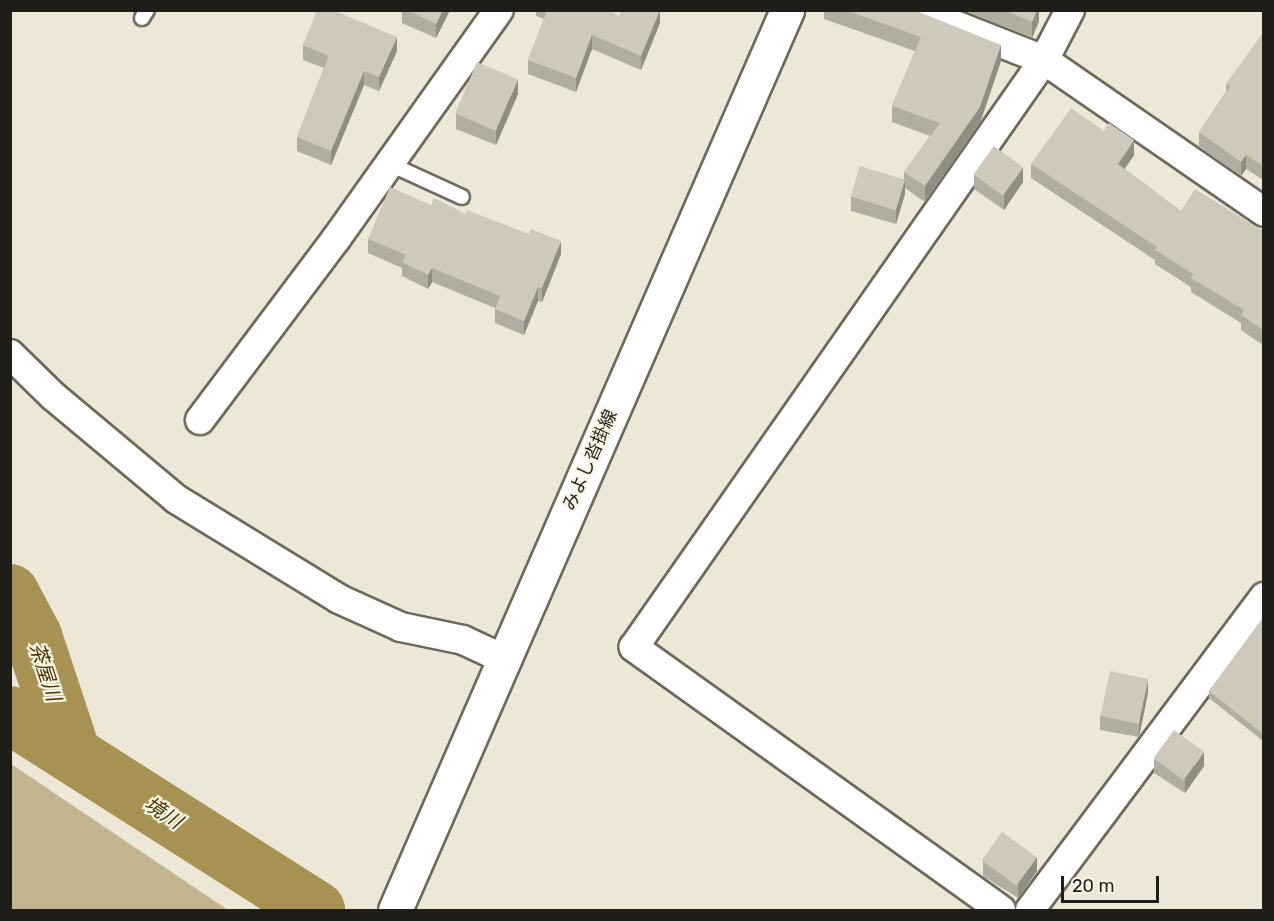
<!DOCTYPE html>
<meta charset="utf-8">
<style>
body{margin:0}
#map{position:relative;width:1274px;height:921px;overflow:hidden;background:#ece7d7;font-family:Rubik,"Noto Sans JP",sans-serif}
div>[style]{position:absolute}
.green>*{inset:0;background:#c1b48e}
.river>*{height:58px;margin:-29px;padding:0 29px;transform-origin:29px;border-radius:29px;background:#a79254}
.roads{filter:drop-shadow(2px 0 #6d695b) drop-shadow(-2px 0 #6d695b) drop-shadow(0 2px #6d695b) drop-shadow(0 -2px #6d695b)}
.lane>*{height:14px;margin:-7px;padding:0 7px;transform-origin:7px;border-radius:7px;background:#fff}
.street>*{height:28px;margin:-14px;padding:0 14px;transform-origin:14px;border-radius:14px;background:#fff}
.secondary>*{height:33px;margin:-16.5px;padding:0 16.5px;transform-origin:16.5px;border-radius:16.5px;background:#fff}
.wall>*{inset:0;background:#b1ada0}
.shaded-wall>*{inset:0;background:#908d82}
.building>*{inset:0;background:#cec9ba;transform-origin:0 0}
span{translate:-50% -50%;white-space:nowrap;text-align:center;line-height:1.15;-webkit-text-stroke:4.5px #f9f4e4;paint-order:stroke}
.street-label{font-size:18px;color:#1e1d17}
.water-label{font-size:20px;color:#443500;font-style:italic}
.frame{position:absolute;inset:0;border:12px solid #1e1d17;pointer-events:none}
.scale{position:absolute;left:1061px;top:876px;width:98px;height:27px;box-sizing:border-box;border:3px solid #1e1d17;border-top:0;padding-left:8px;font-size:18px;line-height:21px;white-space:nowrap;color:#1e1d17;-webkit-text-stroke:4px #f9f4e4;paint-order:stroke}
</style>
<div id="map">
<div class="green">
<i style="clip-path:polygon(10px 764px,11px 764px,228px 910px,11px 910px)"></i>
</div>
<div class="river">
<i style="left:10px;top:593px;width:49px;rotate:61.9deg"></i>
<i style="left:33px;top:636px;width:124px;rotate:71.7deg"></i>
<i style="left:10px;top:715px;width:363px;rotate:32.5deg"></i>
</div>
<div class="roads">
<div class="lane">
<i style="left:142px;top:18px;width:9px;rotate:-58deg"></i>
<i style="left:390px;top:164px;width:79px;rotate:24.6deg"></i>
</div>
<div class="street">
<i style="left:917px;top:10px;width:136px;rotate:21.5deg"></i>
<i style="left:1044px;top:60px;width:267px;rotate:34.6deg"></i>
<i style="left:10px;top:354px;width:60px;rotate:44.3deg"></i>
<i style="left:53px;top:396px;width:160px;rotate:39.9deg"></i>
<i style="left:176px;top:499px;width:191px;rotate:31.5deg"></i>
<i style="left:339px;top:599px;width:68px;rotate:24.3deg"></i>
<i style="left:401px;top:627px;width:63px;rotate:11.8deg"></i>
<i style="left:463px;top:640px;width:45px;rotate:24.9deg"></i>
<i style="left:200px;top:420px;width:226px;rotate:-53.1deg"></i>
<i style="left:336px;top:239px;width:281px;rotate:-54.6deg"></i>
<i style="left:1001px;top:910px;width:452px;rotate:-144.4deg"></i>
<i style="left:634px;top:647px;width:716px;rotate:-55.07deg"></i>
<i style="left:1044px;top:60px;width:56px;rotate:-62.5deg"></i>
<i style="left:1030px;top:910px;width:391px;rotate:-53.2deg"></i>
</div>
<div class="secondary">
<i style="left:395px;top:910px;width:982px;rotate:-66.46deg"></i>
</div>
</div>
<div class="wall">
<i style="clip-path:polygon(402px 10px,450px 10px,436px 38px,402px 23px)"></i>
<i style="clip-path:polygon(536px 10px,608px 10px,619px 16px,660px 10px,660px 23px,641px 70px,592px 49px,576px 92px,528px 74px,528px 60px,544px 19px,536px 16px)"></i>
<i style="clip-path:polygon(824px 10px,914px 10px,1001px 61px,980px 123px,925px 202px,905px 188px,905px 194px,896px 224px,851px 211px,851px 197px,904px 180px,904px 172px,930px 136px,892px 122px,892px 106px,915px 51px,824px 19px)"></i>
<i style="clip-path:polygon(963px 10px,1039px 10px,1039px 21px,1032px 38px)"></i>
<i style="clip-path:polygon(1263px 35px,1263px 180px,1246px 169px,1241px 176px,1199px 147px,1199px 132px,1226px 92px,1226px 84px)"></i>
<i style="clip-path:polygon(303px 45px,397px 51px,379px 91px,364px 85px,331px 165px,297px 151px,297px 137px,324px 68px,303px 60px)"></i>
<i style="clip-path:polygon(518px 94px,496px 145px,456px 129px,456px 114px)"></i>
<i style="clip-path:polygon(1134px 155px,1125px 169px,1181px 211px,1263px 231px,1263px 345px,1241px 330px,1241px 323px,1191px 292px,1191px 287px,1155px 264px,1155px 260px,1031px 178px,1031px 164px)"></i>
<i style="clip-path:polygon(974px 175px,1023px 182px,1004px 210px,974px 189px)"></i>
<i style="clip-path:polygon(431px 205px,466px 214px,561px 254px,542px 302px,538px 301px,524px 335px,495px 323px,495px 308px,432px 282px,428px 289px,402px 276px,402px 268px,368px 253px,368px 239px)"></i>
<i style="clip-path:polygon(1263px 618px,1263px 741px,1209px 698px,1209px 691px)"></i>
<i style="clip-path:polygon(1148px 693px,1139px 737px,1100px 730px,1100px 716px)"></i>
<i style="clip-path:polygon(1154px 759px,1204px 766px,1185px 793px,1154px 773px)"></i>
<i style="clip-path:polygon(983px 861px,1037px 871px,1018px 898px,983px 876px)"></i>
</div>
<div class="shaded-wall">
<i style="clip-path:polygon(443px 10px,450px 10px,436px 38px,436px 24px)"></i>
<i style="clip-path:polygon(660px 10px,660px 23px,641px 70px,641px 56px)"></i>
<i style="clip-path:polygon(1037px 10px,1039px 10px,1039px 21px,1032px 38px,1032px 22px)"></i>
<i style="clip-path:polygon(592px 35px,592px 49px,576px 92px,576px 78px)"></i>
<i style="clip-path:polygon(397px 37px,397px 51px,379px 91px,379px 77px)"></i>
<i style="clip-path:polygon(1001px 45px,1001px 61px,980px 123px,925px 202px,925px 186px)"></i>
<i style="clip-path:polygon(364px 71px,364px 85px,331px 165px,331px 151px)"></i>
<i style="clip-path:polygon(518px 79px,518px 94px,496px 145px,496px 131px)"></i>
<i style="clip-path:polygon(1134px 140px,1134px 155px,1118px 178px,1118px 164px)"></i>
<i style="clip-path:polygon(1246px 155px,1246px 169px,1241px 176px,1241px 162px)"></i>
<i style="clip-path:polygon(1023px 167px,1023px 182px,1004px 210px,1004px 195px)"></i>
<i style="clip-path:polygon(905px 180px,905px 194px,896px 224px,896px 210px)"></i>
<i style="clip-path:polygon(561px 241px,561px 254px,542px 302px,542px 288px)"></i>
<i style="clip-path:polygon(432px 268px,432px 282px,428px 289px,428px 275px)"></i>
<i style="clip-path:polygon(538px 287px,538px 301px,524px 335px,524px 321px)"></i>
<i style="clip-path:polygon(1148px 679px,1148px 693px,1139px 737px,1139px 723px)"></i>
<i style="clip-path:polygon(1204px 752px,1204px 766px,1185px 793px,1185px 779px)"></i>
<i style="clip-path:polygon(1037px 857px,1037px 871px,1018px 898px,1018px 884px)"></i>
</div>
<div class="building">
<i style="clip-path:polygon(317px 10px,333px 10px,397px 37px,379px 77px,364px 71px,331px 151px,297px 137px,329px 56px,303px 45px)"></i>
<i style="clip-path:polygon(407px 10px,443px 10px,436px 24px)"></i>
<i style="clip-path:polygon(547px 10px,608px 10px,619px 16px,622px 10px,660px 10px,641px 56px,592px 35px,576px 78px,528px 60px)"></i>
<i style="clip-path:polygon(845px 10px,914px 10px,1001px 45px,980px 107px,925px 186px,904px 172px,940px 123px,892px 106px,921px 37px)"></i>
<i style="clip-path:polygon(1004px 10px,1037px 10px,1032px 22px)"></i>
<i style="clip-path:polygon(1262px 34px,1263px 35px,1263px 166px,1246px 155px,1241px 162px,1199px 132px,1230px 87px,1226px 84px)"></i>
<i style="left:477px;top:62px;width:44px;height:56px;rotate:23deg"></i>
<i style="clip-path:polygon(1071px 108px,1104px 131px,1109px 123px,1134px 140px,1118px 164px,1181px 211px,1195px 189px,1263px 231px,1263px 330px,1241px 315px,1244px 310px,1191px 278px,1193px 274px,1155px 250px,1157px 247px,1031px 164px)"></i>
<i style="left:994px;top:146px;width:36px;height:35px;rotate:36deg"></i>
<i style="left:860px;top:166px;width:47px;height:32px;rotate:17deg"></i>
<i style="clip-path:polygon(390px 187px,431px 205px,434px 198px,466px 214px,467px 210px,529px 234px,531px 229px,561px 241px,542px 288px,538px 287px,524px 321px,495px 309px,500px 296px,432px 268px,428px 275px,402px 262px,406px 255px,368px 239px)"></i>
<i style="clip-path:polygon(1263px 618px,1263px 734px,1209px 691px)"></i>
<i style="left:1110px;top:671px;width:39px;height:46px;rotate:12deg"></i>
<i style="left:1174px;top:730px;width:37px;height:35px;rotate:36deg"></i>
<i style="left:1002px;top:832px;width:43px;height:35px;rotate:36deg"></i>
</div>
<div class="street-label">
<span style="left:590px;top:460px;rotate:-66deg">みよし沓掛線</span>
</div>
<div class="water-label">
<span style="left:45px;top:672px;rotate:72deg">茶屋川</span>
<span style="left:163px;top:813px;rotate:33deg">境川</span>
</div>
<div class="frame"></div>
<div class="scale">20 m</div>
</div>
